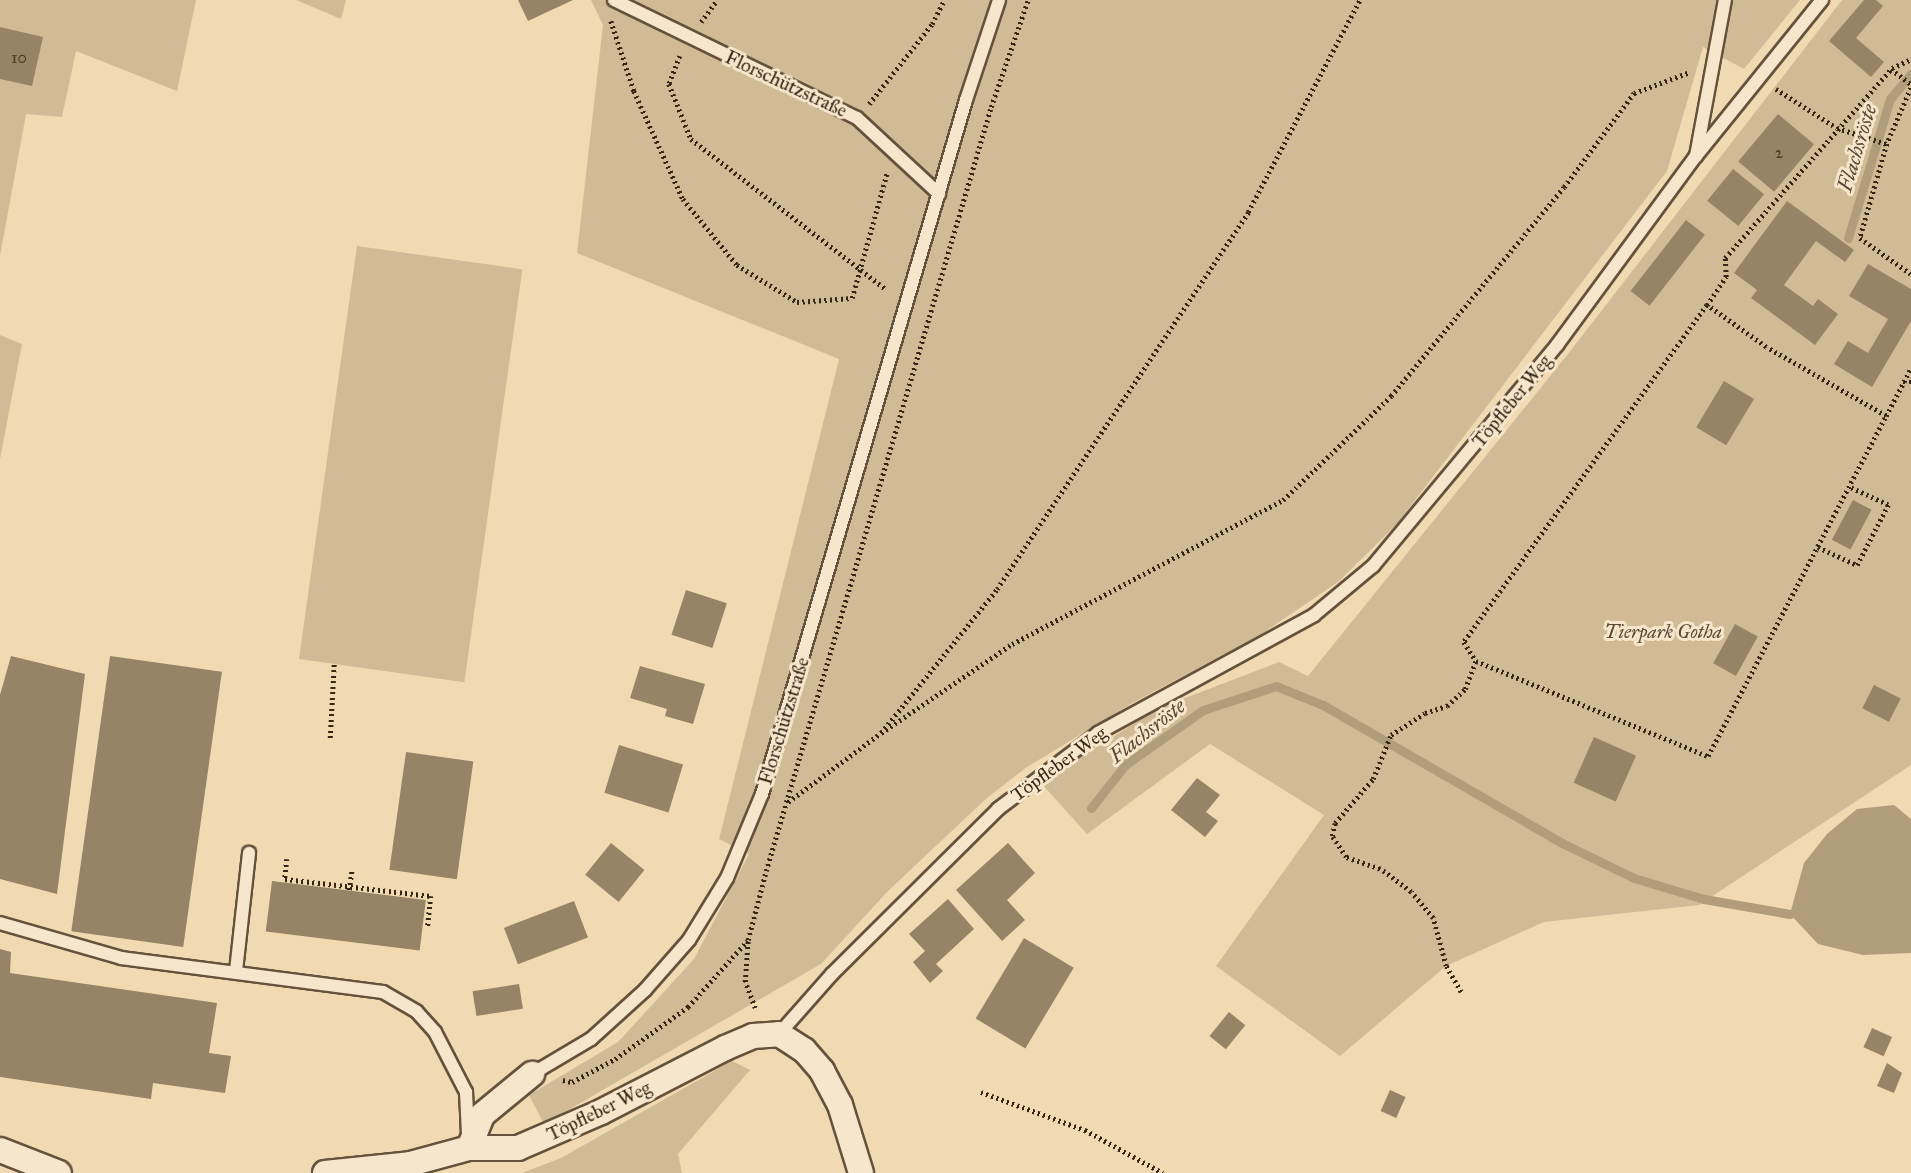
<!DOCTYPE html>
<meta charset="utf-8">
<style>
body{margin:0}
#map{position:relative;width:1911px;height:1173px;overflow:hidden;background:#f1dab1;font-family:"IM FELL Great Primer",serif}
div>[style]{position:absolute}
.green>*{inset:0;background:#d1bb96;transform-origin:0 0}
.water>*{inset:0;background:#b19c7c}
.stream>*{height:9px;margin:-4.5px;padding:0 4.5px;transform-origin:4.5px;border-radius:4.5px;background:#b19c7c}
.building>*{inset:0;background:#978366;transform-origin:0 0}
.path>*{height:4.5px;margin-top:-2.25px;transform-origin:0;background:repeating-linear-gradient(90deg,#352515 0 2px,transparent 0 5.5px)}
.roads{filter:drop-shadow(2px 0 #64523c) drop-shadow(-2px 0 #64523c) drop-shadow(0 2px #64523c) drop-shadow(0 -2px #64523c)}
.lane>*{height:12px;margin:-6px;padding:0 6px;transform-origin:6px;border-radius:6px;background:#f6e7cc}
.street>*{height:24px;margin:-12px;padding:0 12px;transform-origin:12px;border-radius:12px;background:#f6e7cc}
span{translate:-50% -50%;white-space:nowrap;text-align:center;line-height:1.15;-webkit-text-stroke:6px #f6e7cc;paint-order:stroke}
.number-label{font-size:16px;color:#4e3c29}
.number-label span{-webkit-text-stroke-width:0}
.street-label{font-size:19px;color:#352515}
.park-label{font-size:19px;color:#5c4a35;font-style:italic}
.water-label{font-size:21px;color:#5a4934;font-style:italic}
</style>
<div id="map">
<div class="green">
<i style="clip-path:polygon(0 0,196px 0,177px 91px,76px 51px,62px 117px,26px 114px,0 256px)"></i>
<i style="clip-path:polygon(296px 0,346px 0,341px 19px)"></i>
<i style="clip-path:polygon(591px 0,1800px 0,1744px 69px,1703px 47px,1667px 171px,1396px 525px,1338px 582px,1260px 635px,1136px 701px,1027px 767px,988px 797px,888px 891px,821px 964px,544px 1124px,529px 1095px,618px 1042px,694px 959px,749px 854px,719px 839px,839px 359px,577px 253px,603px 25px)"></i>
<i style="clip-path:polygon(1842px 0,1911px 0,1911px 765px,1699px 905px,1544px 922px,1446px 966px,1340px 1056px,1216px 966px,1324px 815px,1210px 744px,1087px 834px,1040px 782px,1159px 708px,1279px 662px,1308px 676px,1568px 354px)"></i>
<i style="left:357px;top:246px;width:167px;height:417px;rotate:8deg"></i>
<i style="clip-path:polygon(0 335px,22px 344px,0 459px)"></i>
<i style="clip-path:polygon(732px 1061px,750px 1070px,678px 1154px,682px 1173px,522px 1173px,561px 1158px)"></i>
</div>
<div class="water">
<i style="clip-path:polygon(1894px 805px,1911px 819px,1911px 953px,1863px 955px,1818px 944px,1790px 914px,1804px 863px,1827px 834px,1857px 809px)"></i>
</div>
<div class="stream">
<i style="left:1848px;top:238px;width:145px;rotate:-73.2deg"></i>
<i style="left:1890px;top:99px;width:33px;rotate:-50deg"></i>
<i style="left:1091px;top:808px;width:55px;rotate:-51.7deg"></i>
<i style="left:1125px;top:765px;width:95px;rotate:-35.2deg"></i>
<i style="left:1203px;top:710px;width:77px;rotate:-18.2deg"></i>
<i style="left:1276px;top:686px;width:51px;rotate:22deg"></i>
<i style="left:1323px;top:705px;width:276px;rotate:30deg"></i>
<i style="left:1562px;top:843px;width:80px;rotate:25.9deg"></i>
<i style="left:1634px;top:878px;width:73px;rotate:16.7deg"></i>
<i style="left:1704px;top:899px;width:87px;rotate:9.9deg"></i>
</div>
<div class="building">
<i style="clip-path:polygon(518px 0,573px 0,528px 21px)"></i>
<i style="clip-path:polygon(1864px 0,1876px 0,1883px 6px,1856px 38px,1884px 62px,1871px 77px,1829px 41px)"></i>
<i style="clip-path:polygon(0 27px,43px 37px,32px 86px,0 79px)"></i>
<i style="left:1778px;top:114px;width:47px;height:62px;rotate:40deg"></i>
<i style="left:1733px;top:169px;width:40px;height:41px;rotate:39deg"></i>
<i style="clip-path:polygon(1787px 201px,1854px 250px,1845px 262px,1816px 241px,1784px 285px,1813px 306px,1818px 299px,1838px 314px,1815px 345px,1751px 298px,1757px 290px,1734px 273px)"></i>
<i style="left:1686px;top:220px;width:24px;height:90px;rotate:38deg"></i>
<i style="clip-path:polygon(1868px 264px,1911px 289px,1911px 321px,1872px 387px,1834px 364px,1848px 341px,1868px 353px,1888px 319px,1849px 296px)"></i>
<i style="left:1724px;top:381px;width:35px;height:54px;rotate:31deg"></i>
<i style="left:1853px;top:500px;width:21px;height:45px;rotate:28deg"></i>
<i style="left:686px;top:590px;width:43px;height:47px;rotate:18deg"></i>
<i style="left:1735px;top:624px;width:26px;height:45px;rotate:29deg"></i>
<i style="clip-path:polygon(11px 656px,85px 674px,57px 894px,0 879px,0 695px)"></i>
<i style="left:110px;top:656px;width:113px;height:278px;rotate:8deg"></i>
<i style="clip-path:polygon(640px 666px,705px 684px,693px 724px,665px 716px,667px 709px,630px 698px)"></i>
<i style="left:1874px;top:685px;width:30px;height:26px;rotate:27deg"></i>
<i style="left:1594px;top:737px;width:46px;height:50px;rotate:24deg"></i>
<i style="left:619px;top:745px;width:67px;height:50px;rotate:17deg"></i>
<i style="left:406px;top:752px;width:68px;height:119px;rotate:8deg"></i>
<i style="clip-path:polygon(1197px 778px,1220px 795px,1206px 812px,1218px 821px,1205px 837px,1171px 810px)"></i>
<i style="left:611px;top:843px;width:43px;height:41px;rotate:39deg"></i>
<i style="clip-path:polygon(1008px 843px,1035px 873px,1007px 900px,1025px 920px,1002px 941px,956px 890px)"></i>
<i style="left:272px;top:881px;width:155px;height:51px;rotate:7deg"></i>
<i style="clip-path:polygon(948px 899px,974px 929px,936px 964px,943px 971px,930px 983px,913px 962px,925px 951px,909px 934px)"></i>
<i style="left:574px;top:901px;width:39px;height:75px;rotate:69deg"></i>
<i style="left:1024px;top:938px;width:58px;height:94px;rotate:31deg"></i>
<i style="clip-path:polygon(0 949px,11px 952px,10px 973px,217px 1003px,209px 1053px,231px 1056px,225px 1093px,153px 1083px,151px 1099px,0 1077px)"></i>
<i style="left:519px;top:984px;width:25px;height:47px;rotate:81deg"></i>
<i style="left:1229px;top:1012px;width:21px;height:31px;rotate:39deg"></i>
<i style="left:1872px;top:1028px;width:22px;height:21px;rotate:24deg"></i>
<i style="clip-path:polygon(1887px 1063px,1902px 1073px,1894px 1093px,1877px 1086px)"></i>
<i style="left:1390px;top:1090px;width:17px;height:23px;rotate:24deg"></i>
</div>
<div class="path">
<i style="left:611px;top:21px;width:74px;rotate:71.8deg"></i>
<i style="left:634px;top:91px;width:119px;rotate:65.6deg"></i>
<i style="left:683px;top:199px;width:85px;rotate:50.7deg"></i>
<i style="left:737px;top:265px;width:70px;rotate:31.7deg"></i>
<i style="left:797px;top:302px;width:55px;rotate:-4.2deg"></i>
<i style="left:852px;top:298px;width:130px;rotate:-74.4deg"></i>
<i style="left:701px;top:22px;width:27px;rotate:-54deg"></i>
<i style="left:680px;top:56px;width:30px;rotate:111deg"></i>
<i style="left:669px;top:84px;width:59px;rotate:68.2deg"></i>
<i style="left:691px;top:139px;width:247px;rotate:37.6deg"></i>
<i style="left:1892px;top:68px;width:21px;rotate:-25deg"></i>
<i style="left:1911px;top:88px;width:61px;rotate:113.2deg"></i>
<i style="left:1887px;top:144px;width:98px;rotate:106deg"></i>
<i style="left:1860px;top:238px;width:62px;rotate:35.2deg"></i>
<i style="left:1776px;top:89px;width:72px;rotate:32.6deg"></i>
<i style="left:1837px;top:128px;width:52px;rotate:17.7deg"></i>
<i style="left:869px;top:104px;width:102px;rotate:-51.8deg"></i>
<i style="left:932px;top:24px;width:27px;rotate:-63deg"></i>
<i style="left:1707px;top:305px;width:34px;rotate:-56deg"></i>
<i style="left:1726px;top:277px;width:19px;rotate:-93deg"></i>
<i style="left:1725px;top:258px;width:252px;rotate:-48.7deg"></i>
<i style="left:1891px;top:69px;width:25px;rotate:37deg"></i>
<i style="left:1903px;top:382px;width:8px"></i>
<i style="left:1886px;top:416px;width:138px;rotate:-150.1deg"></i>
<i style="left:1766px;top:347px;width:72px;rotate:-144.6deg"></i>
<i style="left:1707px;top:305px;width:415px;rotate:125.8deg"></i>
<i style="left:1464px;top:642px;width:22px;rotate:58deg"></i>
<i style="left:1476px;top:661px;width:251px;rotate:22.3deg"></i>
<i style="left:1708px;top:756px;width:384px;rotate:-62.4deg"></i>
<i style="left:1886px;top:416px;width:54px;rotate:-62.5deg"></i>
<i style="left:1818px;top:547px;width:43px;rotate:24.8deg"></i>
<i style="left:1857px;top:565px;width:68px;rotate:-62.7deg"></i>
<i style="left:1888px;top:505px;width:43px;rotate:-155.2deg"></i>
<i style="left:881px;top:733px;width:158px;rotate:-34.2deg"></i>
<i style="left:1012px;top:644px;width:307px;rotate:-28deg"></i>
<i style="left:1283px;top:500px;width:150px;rotate:-43.9deg"></i>
<i style="left:1391px;top:396px;width:271px;rotate:-50.4deg"></i>
<i style="left:1564px;top:187px;width:117px;rotate:-53.3deg"></i>
<i style="left:1634px;top:93px;width:60px;rotate:-20.6deg"></i>
<i style="left:330px;top:738px;width:74px;rotate:-86.9deg"></i>
<i style="left:788px;top:802px;width:116px;rotate:-36.6deg"></i>
<i style="left:881px;top:733px;width:185px;rotate:-51.1deg"></i>
<i style="left:997px;top:589px;width:453px;rotate:-56.3deg"></i>
<i style="left:1248px;top:212px;width:240px;rotate:-62.2deg"></i>
<i style="left:287px;top:859px;width:20px;rotate:96deg"></i>
<i style="left:285px;top:879px;width:147px;rotate:6.6deg"></i>
<i style="left:431px;top:896px;width:30px;rotate:96deg"></i>
<i style="left:349px;top:890px;width:21px;rotate:-82deg"></i>
<i style="left:1461px;top:992px;width:30px;rotate:-120deg"></i>
<i style="left:1446px;top:966px;width:50px;rotate:-105.2deg"></i>
<i style="left:1433px;top:918px;width:34px;rotate:-130deg"></i>
<i style="left:1411px;top:892px;width:39px;rotate:-143deg"></i>
<i style="left:1380px;top:869px;width:36px;rotate:-161deg"></i>
<i style="left:1346px;top:857px;width:25px;rotate:-124deg"></i>
<i style="left:1332px;top:836px;width:13px;rotate:-77deg"></i>
<i style="left:1335px;top:823px;width:58px;rotate:-49.2deg"></i>
<i style="left:1373px;top:779px;width:48px;rotate:-67.8deg"></i>
<i style="left:1391px;top:735px;width:40px;rotate:-32.9deg"></i>
<i style="left:1425px;top:713px;width:23px;rotate:-18deg"></i>
<i style="left:1447px;top:706px;width:25px;rotate:-43deg"></i>
<i style="left:1465px;top:689px;width:30px;rotate:-69deg"></i>
<i style="left:755px;top:1008px;width:28px;rotate:-111deg"></i>
<i style="left:745px;top:982px;width:42px;rotate:-85.9deg"></i>
<i style="left:748px;top:940px;width:71px;rotate:-75.4deg"></i>
<i style="left:766px;top:871px;width:796px;rotate:-73.59deg"></i>
<i style="left:991px;top:107px;width:113px;rotate:-70.9deg"></i>
<i style="left:563px;top:1080px;width:9px;rotate:13deg"></i>
<i style="left:572px;top:1082px;width:49px;rotate:-28.1deg"></i>
<i style="left:615px;top:1059px;width:90px;rotate:-35.5deg"></i>
<i style="left:688px;top:1007px;width:89px;rotate:-48.2deg"></i>
<i style="left:981px;top:1092px;width:111px;rotate:20.1deg"></i>
<i style="left:1085px;top:1130px;width:89px;rotate:28.9deg"></i>
</div>
<div class="roads">
<div class="lane">
<i style="left:614px;top:0;width:270px;rotate:25.9deg"></i>
<i style="left:857px;top:118px;width:112px;rotate:42.8deg"></i>
<i style="left:1696px;top:156px;width:159px;rotate:-79.5deg"></i>
<i style="left:0;top:923px;width:126px;rotate:16.1deg"></i>
<i style="left:121px;top:958px;width:264px;rotate:7.4deg"></i>
<i style="left:383px;top:992px;width:39px;rotate:30deg"></i>
<i style="left:417px;top:1012px;width:27px;rotate:48deg"></i>
<i style="left:435px;top:1032px;width:68px;rotate:62.7deg"></i>
<i style="left:466px;top:1092px;width:42px;rotate:87.3deg"></i>
<i style="left:236px;top:971px;width:119px;rotate:-83.7deg"></i>
<i style="left:779px;top:1034px;width:80px;rotate:-48.5deg"></i>
<i style="left:832px;top:974px;width:234px;rotate:-44.8deg"></i>
<i style="left:998px;top:809px;width:126px;rotate:-37.2deg"></i>
<i style="left:1098px;top:733px;width:246px;rotate:-28.6deg"></i>
<i style="left:1314px;top:615px;width:77px;rotate:-39.7deg"></i>
<i style="left:1373px;top:566px;width:288px;rotate:-50.2deg"></i>
<i style="left:1557px;top:345px;width:235px;rotate:-53.7deg"></i>
<i style="left:1696px;top:156px;width:201px;rotate:-51.1deg"></i>
<i style="left:532px;top:1074px;width:69px;rotate:-30.7deg"></i>
<i style="left:591px;top:1039px;width:73px;rotate:-42.2deg"></i>
<i style="left:645px;top:990px;width:67px;rotate:-48.7deg"></i>
<i style="left:689px;top:940px;width:73px;rotate:-58.5deg"></i>
<i style="left:727px;top:878px;width:91px;rotate:-67.4deg"></i>
<i style="left:762px;top:794px;width:723px;rotate:-73.62deg"></i>
<i style="left:966px;top:100px;width:105px;rotate:-71.7deg"></i>
</div>
<div class="street">
<i style="left:469px;top:1148px;width:35px;rotate:-68deg"></i>
<i style="left:482px;top:1115px;width:65px;rotate:-39.4deg"></i>
<i style="left:0;top:1150px;width:63px;rotate:21.3deg"></i>
<i style="left:325px;top:1173px;width:85px;rotate:-6deg"></i>
<i style="left:410px;top:1164px;width:61px;rotate:-15.2deg"></i>
<i style="left:469px;top:1148px;width:49px"></i>
<i style="left:518px;top:1148px;width:90px;rotate:-23.4deg"></i>
<i style="left:601px;top:1112px;width:140px;rotate:-27.3deg"></i>
<i style="left:725px;top:1048px;width:30px;rotate:-23deg"></i>
<i style="left:753px;top:1036px;width:26px;rotate:-4deg"></i>
<i style="left:779px;top:1034px;width:30px;rotate:33deg"></i>
<i style="left:804px;top:1050px;width:28px;rotate:49deg"></i>
<i style="left:822px;top:1071px;width:38px;rotate:62deg"></i>
<i style="left:840px;top:1105px;width:71px;rotate:72.8deg"></i>
</div>
</div>
<div class="number-label">
<span style="left:19px;top:58px">10</span>
<span style="left:1779px;top:153px">2</span>
</div>
<div class="street-label">
<span style="left:786px;top:84px;rotate:25deg">Florschützstraße</span>
<span style="left:1512px;top:401px;rotate:-51deg">Töpfleber Weg</span>
<span style="left:784px;top:721px;rotate:-73deg">Florschützstraße</span>
<span style="left:1059px;top:764px;rotate:-36deg">Töpfleber Weg</span>
<span style="left:599px;top:1111px;rotate:-26deg">Töpfleber Weg</span>
</div>
<div class="park-label">
<span style="left:1663px;top:632px">Tierpark Gotha</span>
</div>
<div class="water-label">
<span style="left:1857px;top:148px;rotate:-73deg">Flachsröste</span>
<span style="left:1147px;top:731px;rotate:-38deg">Flachsröste</span>
</div>
</div>
